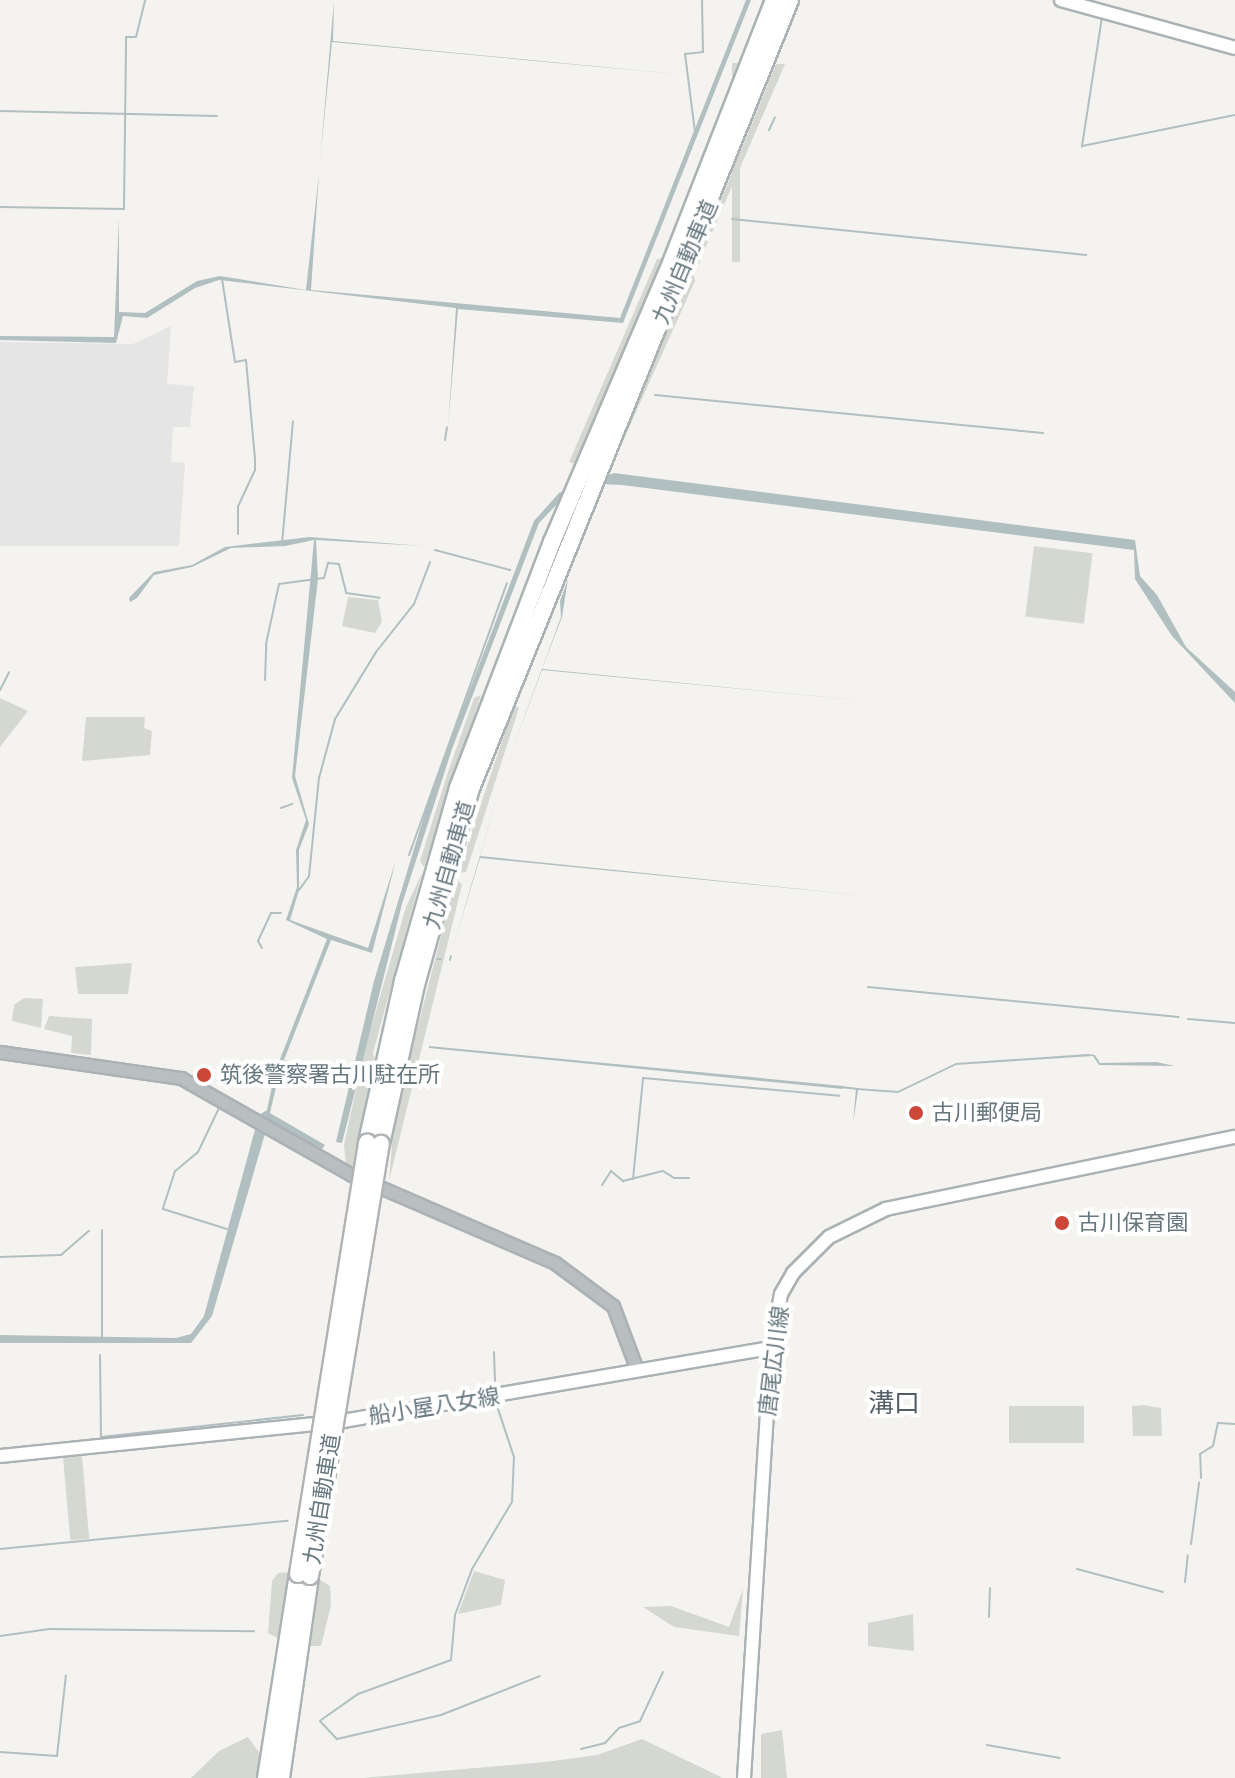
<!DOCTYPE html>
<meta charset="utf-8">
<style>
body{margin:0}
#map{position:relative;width:1235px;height:1778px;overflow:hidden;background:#f4f3f0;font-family:"PT Sans Narrow","Noto Sans JP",sans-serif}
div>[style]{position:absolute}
.built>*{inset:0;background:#e4e5e4}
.green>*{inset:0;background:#d4d8d0;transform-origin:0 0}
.water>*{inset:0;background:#b1bfc1}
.stream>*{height:2px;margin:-1px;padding:0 1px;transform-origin:1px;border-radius:1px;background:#b1bfc1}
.roads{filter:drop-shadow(2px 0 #abb2b5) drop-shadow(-2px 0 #abb2b5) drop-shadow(0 2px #abb2b5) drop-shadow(0 -2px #abb2b5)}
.tertiary>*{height:11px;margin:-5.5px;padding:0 5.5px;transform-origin:5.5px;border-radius:5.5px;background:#b9bec0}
.secondary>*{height:12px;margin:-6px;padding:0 6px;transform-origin:6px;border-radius:6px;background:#fff}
.motorway>*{height:16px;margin:-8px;padding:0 8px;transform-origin:8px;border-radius:8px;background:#fff}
.bridges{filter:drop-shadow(2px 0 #afb3b5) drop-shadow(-2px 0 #afb3b5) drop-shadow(0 2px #afb3b5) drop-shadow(0 -2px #afb3b5)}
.motorway-bridge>*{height:16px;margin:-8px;padding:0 8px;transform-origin:8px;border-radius:8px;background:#fff}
.dots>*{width:22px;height:22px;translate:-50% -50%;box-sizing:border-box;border:4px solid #fff;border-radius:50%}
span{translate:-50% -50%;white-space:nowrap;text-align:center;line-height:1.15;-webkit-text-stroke:8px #fff;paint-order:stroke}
.street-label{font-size:22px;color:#66777e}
.poi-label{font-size:22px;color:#66777e}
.left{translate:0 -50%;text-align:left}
.quarter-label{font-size:26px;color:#535f64}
</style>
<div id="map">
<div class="built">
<i style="clip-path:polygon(171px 326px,167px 384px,194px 386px,190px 427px,173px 427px,171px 462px,185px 463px,179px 546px,0 546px,0 342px,133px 344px)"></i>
</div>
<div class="green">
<i style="left:732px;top:63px;width:8px;height:199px"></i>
<i style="clip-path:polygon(776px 64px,785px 64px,698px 265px,698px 257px)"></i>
<i style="clip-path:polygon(662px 258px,575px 464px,569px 462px,657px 259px)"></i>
<i style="clip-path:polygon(693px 270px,695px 281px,614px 461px,610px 459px)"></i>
<i style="left:1034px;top:546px;width:59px;height:71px;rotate:7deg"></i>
<i style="clip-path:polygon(348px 597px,378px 600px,382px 622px,375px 633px,342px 626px)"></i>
<i style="clip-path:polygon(481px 695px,424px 867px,420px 861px,447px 775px,474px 698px)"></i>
<i style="clip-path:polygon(0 698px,28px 711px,0 747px)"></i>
<i style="clip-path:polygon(514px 705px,519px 708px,466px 872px,458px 873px)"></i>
<i style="clip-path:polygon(86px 717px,145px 717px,144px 728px,152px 731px,150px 755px,82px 761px)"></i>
<i style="clip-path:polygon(422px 873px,373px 1053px,376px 1064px,356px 1170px,346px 1165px,344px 1145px,364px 1052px,406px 907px)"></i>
<i style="clip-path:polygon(456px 878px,462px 885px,389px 1181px,394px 1119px)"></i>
<i style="clip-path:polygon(132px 963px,128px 994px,78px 994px,75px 967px)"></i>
<i style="clip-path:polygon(24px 998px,43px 999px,41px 1028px,12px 1021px,14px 1005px)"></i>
<i style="clip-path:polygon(49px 1016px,92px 1019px,91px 1055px,71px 1053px,72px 1036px,44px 1029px)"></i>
<i style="clip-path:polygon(1143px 1405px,1161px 1408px,1162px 1436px,1133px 1436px,1132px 1406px)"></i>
<i style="left:1084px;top:1406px;width:37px;height:75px;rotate:90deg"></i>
<i style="left:82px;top:1456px;width:83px;height:19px;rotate:85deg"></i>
<i style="clip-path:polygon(474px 1571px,505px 1580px,501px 1605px,458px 1614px)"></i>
<i style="clip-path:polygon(290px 1572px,281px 1640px,268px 1633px,272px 1581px,278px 1573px)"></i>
<i style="clip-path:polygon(319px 1579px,330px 1586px,331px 1605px,321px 1646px,309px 1646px)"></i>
<i style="clip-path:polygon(743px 1589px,739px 1636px,674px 1627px,643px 1607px,671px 1606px,729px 1627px)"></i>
<i style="clip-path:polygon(913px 1614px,914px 1651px,868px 1646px,868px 1623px)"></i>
<i style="clip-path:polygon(782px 1730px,787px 1778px,761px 1778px,761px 1734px)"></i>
<i style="clip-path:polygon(248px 1737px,263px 1758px,259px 1778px,191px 1778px,219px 1751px)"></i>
<i style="clip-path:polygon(642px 1739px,723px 1778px,362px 1778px,545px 1762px,597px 1755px)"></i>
</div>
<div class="water">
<i style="clip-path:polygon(334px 0,333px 41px,686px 75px,332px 42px,320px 161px)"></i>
<i style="clip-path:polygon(746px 0,751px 0,623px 323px,458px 309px,448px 427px,456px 308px,219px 280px,195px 288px,147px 318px,123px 316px,116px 343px,0 340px,0 336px,114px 337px,119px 217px,119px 312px,145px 313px,197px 281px,220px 276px,306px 290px,319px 173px,311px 290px,620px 318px)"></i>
<i style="clip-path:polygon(614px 473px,1135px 540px,1140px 576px,1157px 595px,1186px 647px,1235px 692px,1235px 703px,1172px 636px,1135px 579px,1134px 550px,622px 485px,600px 484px,562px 499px,539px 523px,452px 749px,402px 904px,342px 1143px,336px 1142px,374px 981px,433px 786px,534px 521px,559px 493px)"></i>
<i style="clip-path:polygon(310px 537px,423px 546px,316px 540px,318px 579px,295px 776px,309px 824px,299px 850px,299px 890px,290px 920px,368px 948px,396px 860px,372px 953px,331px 940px,284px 1060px,339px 1076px,284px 1062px,279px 1074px,270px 1113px,325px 1145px,322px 1149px,269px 1120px,212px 1316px,191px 1343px,0 1343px,0 1335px,176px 1338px,191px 1334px,204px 1316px,259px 1115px,267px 1110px,275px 1072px,327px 939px,286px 920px,297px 887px,296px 850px,306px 820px,292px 778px,314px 540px,285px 546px,231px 548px,192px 567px,154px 575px,137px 598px,130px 602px,129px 598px,154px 572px,192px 565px,225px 547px)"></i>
<i style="clip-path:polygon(568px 579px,562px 617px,542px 669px,886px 703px,542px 670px,509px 758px,561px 617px,560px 601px)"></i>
<i style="clip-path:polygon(506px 767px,480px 856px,868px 896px,480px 858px,453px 947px)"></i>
<i style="clip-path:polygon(429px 1046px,843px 1086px,843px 1089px,429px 1048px)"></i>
<i style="clip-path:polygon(1088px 1054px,1095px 1055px,1100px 1063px,1156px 1062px,1175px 1066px,1099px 1065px,1093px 1056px,956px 1065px,898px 1093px,858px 1090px,853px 1124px,856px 1088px,898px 1091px,956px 1063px)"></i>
</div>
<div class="stream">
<i style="left:1102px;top:17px;width:131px;rotate:98.8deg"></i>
<i style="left:1082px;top:146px;width:156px;rotate:-11.5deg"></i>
<i style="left:0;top:111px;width:217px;rotate:1.3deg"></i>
<i style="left:769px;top:130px;width:14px;rotate:-65deg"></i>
<i style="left:670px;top:196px;width:69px;rotate:-68.7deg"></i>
<i style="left:695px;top:132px;width:79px;rotate:-97.3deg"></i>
<i style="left:685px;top:54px;width:18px;rotate:-6deg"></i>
<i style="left:703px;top:52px;width:52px;rotate:-91.1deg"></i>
<i style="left:0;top:207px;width:124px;rotate:0.9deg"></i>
<i style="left:124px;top:209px;width:172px;rotate:-89.3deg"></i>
<i style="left:126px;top:37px;width:10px"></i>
<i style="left:136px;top:37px;width:38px;rotate:-76deg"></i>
<i style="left:732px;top:219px;width:356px;rotate:5.8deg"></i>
<i style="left:222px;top:279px;width:84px;rotate:81.1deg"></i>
<i style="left:235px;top:362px;width:11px;rotate:-10deg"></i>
<i style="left:246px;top:360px;width:98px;rotate:84.8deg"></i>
<i style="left:255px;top:458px;width:12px;rotate:90deg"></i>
<i style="left:255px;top:470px;width:40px;rotate:115deg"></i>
<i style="left:238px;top:506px;width:28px;rotate:90deg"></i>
<i style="left:655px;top:395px;width:390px;rotate:5.6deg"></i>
<i style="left:445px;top:440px;width:13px;rotate:-81deg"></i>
<i style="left:282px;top:544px;width:123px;rotate:-84.9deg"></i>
<i style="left:435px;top:550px;width:78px;rotate:14.9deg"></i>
<i style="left:265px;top:680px;width:36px;rotate:-88deg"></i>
<i style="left:266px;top:644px;width:61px;rotate:-77.8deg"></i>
<i style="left:279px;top:584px;width:45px;rotate:-7.6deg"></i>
<i style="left:324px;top:578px;width:16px;rotate:-75deg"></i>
<i style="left:328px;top:563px;width:11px;rotate:5deg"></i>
<i style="left:339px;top:564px;width:30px;rotate:76deg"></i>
<i style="left:346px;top:593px;width:34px;rotate:8deg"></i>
<i style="left:0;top:690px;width:20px;rotate:-63deg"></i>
<i style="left:281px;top:808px;width:12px;rotate:-20deg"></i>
<i style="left:409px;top:855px;width:289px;rotate:-70.2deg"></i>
<i style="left:299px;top:890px;width:17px;rotate:-54deg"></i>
<i style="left:309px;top:876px;width:99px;rotate:-84.2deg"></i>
<i style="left:319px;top:778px;width:61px;rotate:-74.8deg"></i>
<i style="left:335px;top:719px;width:79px;rotate:-58.5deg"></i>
<i style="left:376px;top:652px;width:61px;rotate:-51.6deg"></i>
<i style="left:414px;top:604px;width:45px;rotate:-69.1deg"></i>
<i style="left:262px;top:948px;width:8px;rotate:-120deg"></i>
<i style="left:258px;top:941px;width:31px;rotate:-65deg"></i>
<i style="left:271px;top:913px;width:10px"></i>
<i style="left:437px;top:959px;width:4px"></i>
<i style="left:450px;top:960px;width:4px;rotate:-76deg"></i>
<i style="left:868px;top:987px;width:312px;rotate:5.5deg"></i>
<i style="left:1188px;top:1019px;width:47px;rotate:4.9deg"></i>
<i style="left:841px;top:1087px;width:17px;rotate:7deg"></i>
<i style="left:219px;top:1108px;width:49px;rotate:115.5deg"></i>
<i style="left:198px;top:1152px;width:30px;rotate:140deg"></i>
<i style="left:175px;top:1171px;width:40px;rotate:108deg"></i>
<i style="left:163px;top:1209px;width:67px;rotate:17.4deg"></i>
<i style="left:633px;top:1179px;width:101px;rotate:-84.3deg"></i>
<i style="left:643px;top:1078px;width:197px;rotate:5.2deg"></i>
<i style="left:602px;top:1185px;width:17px;rotate:-57deg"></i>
<i style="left:611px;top:1171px;width:16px;rotate:40deg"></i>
<i style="left:623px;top:1181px;width:41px;rotate:-14deg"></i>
<i style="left:663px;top:1171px;width:13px;rotate:32deg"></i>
<i style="left:674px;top:1178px;width:15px"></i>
<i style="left:0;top:1257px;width:61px;rotate:-1.9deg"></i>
<i style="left:61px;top:1255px;width:37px;rotate:-41deg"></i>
<i style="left:102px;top:1337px;width:107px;rotate:-90deg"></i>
<i style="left:494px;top:1352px;width:38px;rotate:88deg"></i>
<i style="left:100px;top:1355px;width:82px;rotate:89.3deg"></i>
<i style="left:101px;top:1437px;width:203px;rotate:-6.2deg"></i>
<i style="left:1201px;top:1478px;width:24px;rotate:-92deg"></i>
<i style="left:1200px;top:1454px;width:15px;rotate:-32deg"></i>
<i style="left:1213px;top:1446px;width:24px;rotate:-78deg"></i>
<i style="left:1218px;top:1423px;width:17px;rotate:3deg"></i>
<i style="left:1191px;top:1544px;width:62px;rotate:-82.5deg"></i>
<i style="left:0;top:1549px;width:289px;rotate:-5.6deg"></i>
<i style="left:1077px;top:1569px;width:89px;rotate:15deg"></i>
<i style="left:1185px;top:1582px;width:27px;rotate:-84deg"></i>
<i style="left:989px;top:1617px;width:29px;rotate:-88deg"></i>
<i style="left:0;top:1636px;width:50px;rotate:-8deg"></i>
<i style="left:50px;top:1629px;width:204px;rotate:0.6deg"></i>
<i style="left:321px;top:1720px;width:45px;rotate:-35.1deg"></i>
<i style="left:358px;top:1694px;width:99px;rotate:-20.1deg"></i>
<i style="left:451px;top:1660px;width:45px;rotate:-84.9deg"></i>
<i style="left:455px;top:1615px;width:49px;rotate:-69.7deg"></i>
<i style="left:472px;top:1569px;width:78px;rotate:-59.2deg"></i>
<i style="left:512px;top:1502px;width:45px;rotate:-87.5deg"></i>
<i style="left:514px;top:1457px;width:60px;rotate:-108.4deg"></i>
<i style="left:320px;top:1721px;width:25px;rotate:47deg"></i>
<i style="left:337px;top:1739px;width:107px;rotate:-13deg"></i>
<i style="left:441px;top:1715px;width:106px;rotate:-21.5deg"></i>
<i style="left:987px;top:1745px;width:74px;rotate:10.1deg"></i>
<i style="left:581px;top:1749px;width:25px;rotate:-14deg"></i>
<i style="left:605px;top:1743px;width:21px;rotate:-47deg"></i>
<i style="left:619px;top:1728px;width:22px;rotate:-18deg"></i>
<i style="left:640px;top:1721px;width:54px;rotate:-64.9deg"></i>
<i style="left:0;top:1752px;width:57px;rotate:4deg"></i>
<i style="left:57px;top:1756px;width:81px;rotate:-83.7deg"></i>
</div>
<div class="roads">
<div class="tertiary">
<i style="left:0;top:1052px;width:183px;rotate:8.2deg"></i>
<i style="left:181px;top:1078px;width:197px;rotate:29.6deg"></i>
<i style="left:352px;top:1175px;width:221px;rotate:23.4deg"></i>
<i style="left:555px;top:1263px;width:72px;rotate:36.6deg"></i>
<i style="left:613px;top:1306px;width:68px;rotate:69.4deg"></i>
</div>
<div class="secondary">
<i style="left:1061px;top:0;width:180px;rotate:15.4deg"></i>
<i style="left:0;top:1456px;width:345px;rotate:-5.8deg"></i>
<i style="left:343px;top:1421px;width:434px;rotate:-9.7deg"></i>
<i style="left:744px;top:1778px;width:431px;rotate:-86.4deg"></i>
<i style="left:771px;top:1348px;width:55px;rotate:-79.5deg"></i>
<i style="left:781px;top:1294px;width:24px;rotate:-60deg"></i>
<i style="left:793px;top:1273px;width:51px;rotate:-45deg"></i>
<i style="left:829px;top:1237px;width:64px;rotate:-26.2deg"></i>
<i style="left:886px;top:1209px;width:356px;rotate:-11.7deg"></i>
</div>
<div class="motorway">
<i style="left:367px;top:1142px;width:165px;rotate:-77.4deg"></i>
<i style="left:403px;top:981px;width:201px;rotate:-74.1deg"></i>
<i style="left:458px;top:788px;width:263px;rotate:-69.1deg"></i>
<i style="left:552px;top:542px;width:293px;rotate:-66.9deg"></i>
<i style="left:667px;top:273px;width:293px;rotate:-68.6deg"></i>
<i style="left:381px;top:1144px;width:163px;rotate:-77.6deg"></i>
<i style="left:416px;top:985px;width:201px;rotate:-74.4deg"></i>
<i style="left:470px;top:791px;width:853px;rotate:-67.97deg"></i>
<i style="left:266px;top:1778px;width:206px;rotate:-81.1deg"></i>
<i style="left:281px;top:1778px;width:204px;rotate:-81.8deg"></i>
</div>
</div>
<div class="bridges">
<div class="motorway-bridge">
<i style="left:298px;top:1574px;width:437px;rotate:-80.9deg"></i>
<i style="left:310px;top:1576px;width:438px;rotate:-80.7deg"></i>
</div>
</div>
<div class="dots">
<i style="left:204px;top:1075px;background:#cd4637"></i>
<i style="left:916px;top:1113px;background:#cd4637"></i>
<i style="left:1062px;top:1223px;background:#cd4637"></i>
</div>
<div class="street-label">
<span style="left:685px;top:262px;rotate:-67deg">九州自動車道</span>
<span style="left:449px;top:865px;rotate:-74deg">九州自動車道</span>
<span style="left:774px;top:1361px;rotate:-83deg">唐尾広川線</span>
<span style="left:434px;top:1406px;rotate:-9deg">船小屋八女線</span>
<span style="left:322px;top:1499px;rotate:-81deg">九州自動車道</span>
</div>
<div class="poi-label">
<span class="left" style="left:220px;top:1075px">筑後警察署古川駐在所</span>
<span class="left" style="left:932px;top:1113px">古川郵便局</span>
<span class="left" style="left:1078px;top:1223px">古川保育園</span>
</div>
<div class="quarter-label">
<span style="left:894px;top:1403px">溝口</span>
</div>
</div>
